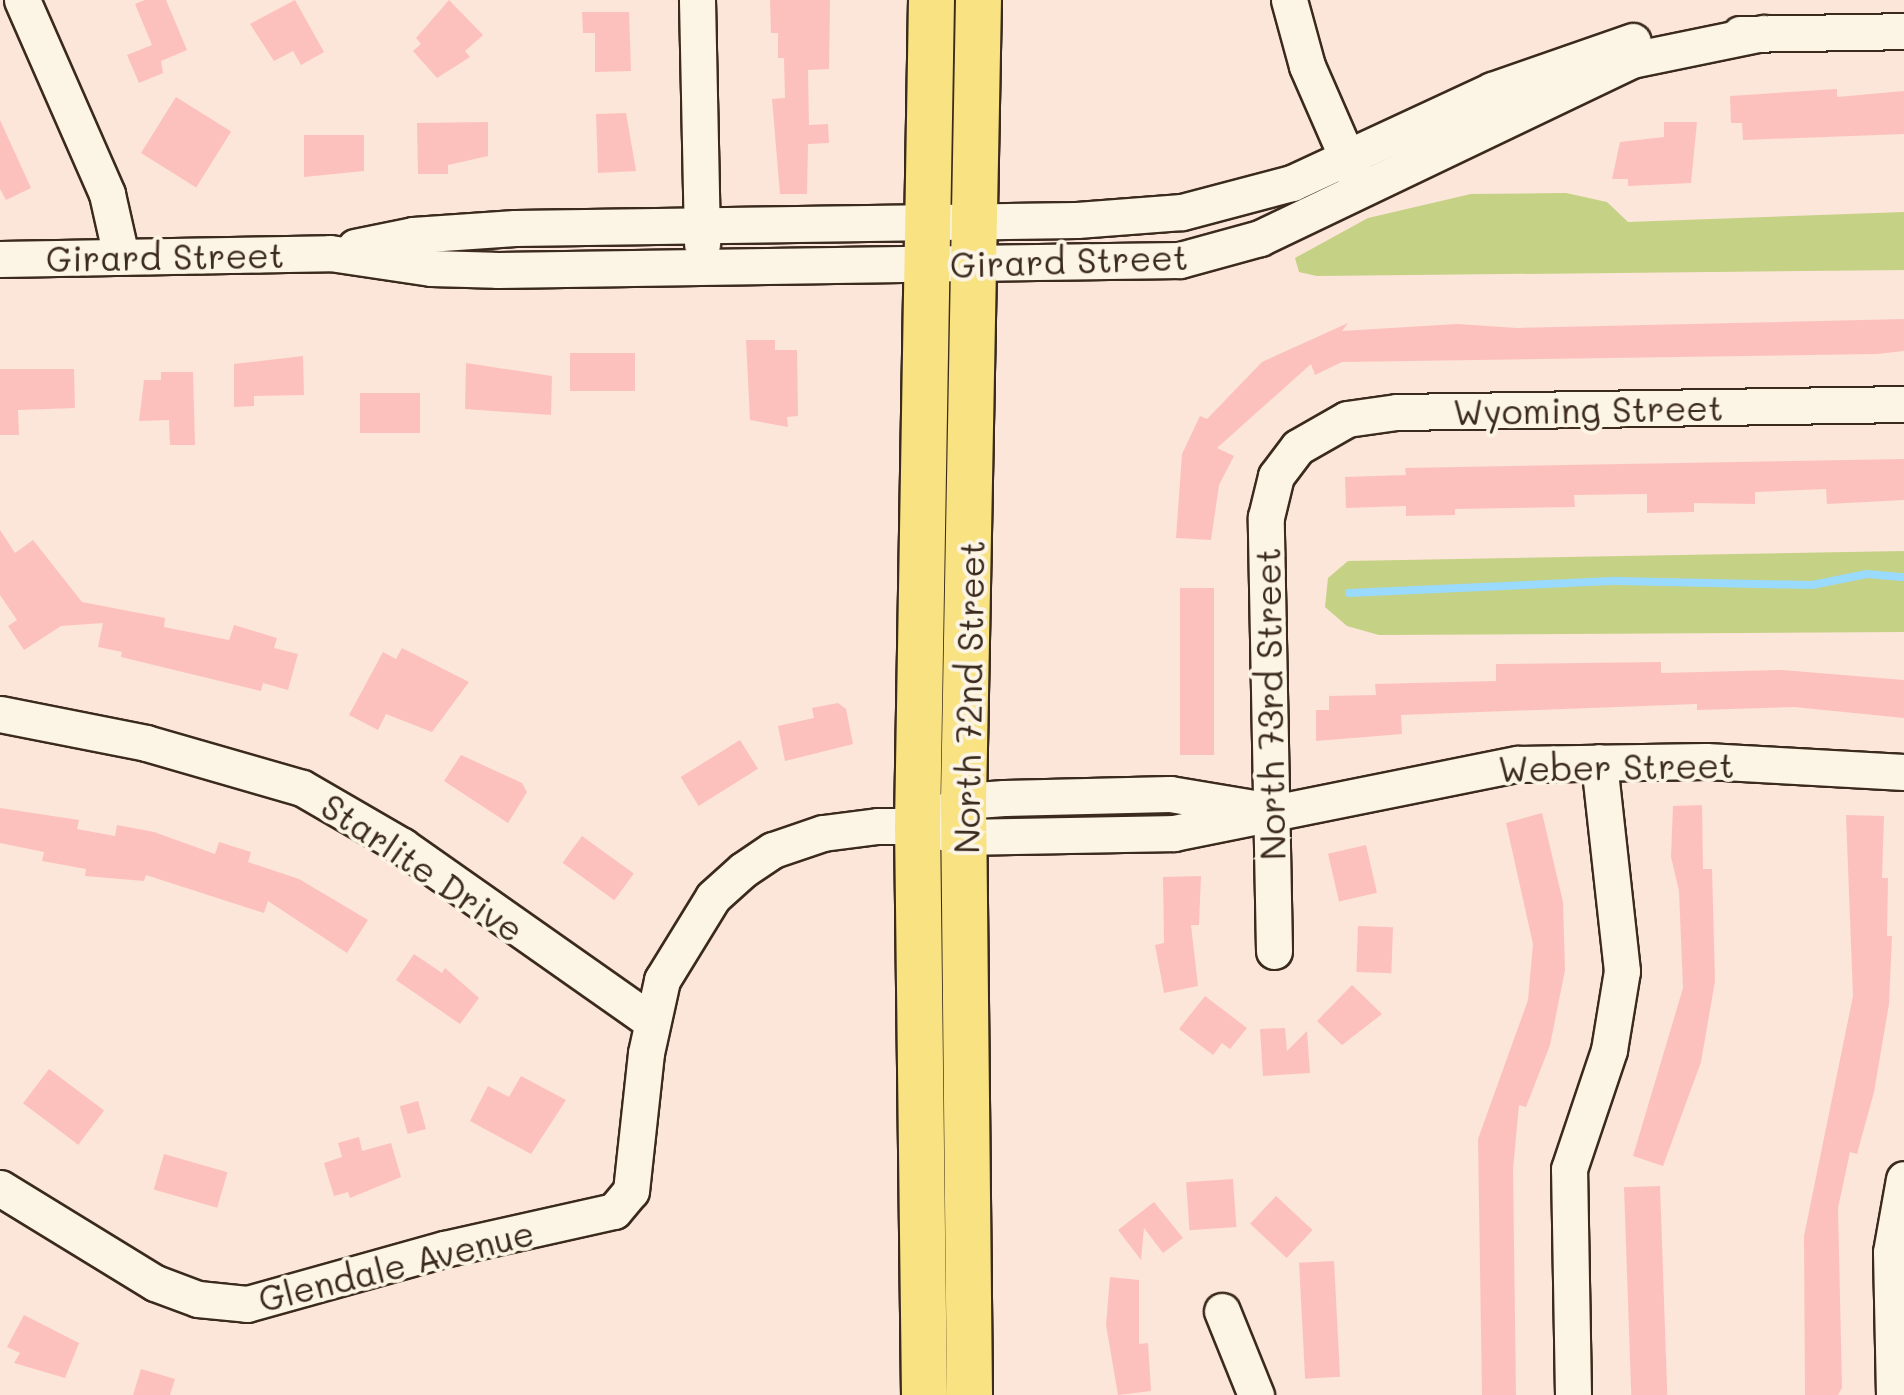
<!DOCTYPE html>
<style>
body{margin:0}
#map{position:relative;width:1904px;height:1395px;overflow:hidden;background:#fce5d9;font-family:Mali,sans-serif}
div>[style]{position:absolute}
.green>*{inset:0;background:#c5d184}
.stream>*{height:8px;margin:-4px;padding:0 4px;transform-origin:4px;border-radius:4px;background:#9adafc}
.building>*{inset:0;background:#fdc1bd;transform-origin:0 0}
.roads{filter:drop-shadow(2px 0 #3b2a1e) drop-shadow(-2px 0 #3b2a1e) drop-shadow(0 2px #3b2a1e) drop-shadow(0 -2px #3b2a1e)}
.minor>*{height:35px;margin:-17.5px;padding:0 17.5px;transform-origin:17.5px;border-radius:17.5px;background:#fcf5e5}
.major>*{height:45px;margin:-22.5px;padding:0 22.5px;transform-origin:22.5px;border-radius:22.5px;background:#f8e281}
span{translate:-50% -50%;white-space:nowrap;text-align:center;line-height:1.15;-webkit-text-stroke:8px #fcf5e5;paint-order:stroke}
.street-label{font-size:35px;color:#3b2a1e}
</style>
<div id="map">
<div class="green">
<i style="clip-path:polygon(1566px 193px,1607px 202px,1628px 222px,1904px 212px,1904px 270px,1317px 276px,1299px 272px,1295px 258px,1368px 218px,1471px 194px)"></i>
<i style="clip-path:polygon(1904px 551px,1904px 632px,1379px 635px,1347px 626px,1325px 607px,1328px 578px,1348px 561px)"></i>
</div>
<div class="stream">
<i style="left:1349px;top:593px;width:268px;rotate:-2.6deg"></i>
<i style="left:1617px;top:581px;width:195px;rotate:1.2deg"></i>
<i style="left:1812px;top:585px;width:56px;rotate:-11.3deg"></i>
<i style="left:1867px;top:574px;width:37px;rotate:5deg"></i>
</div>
<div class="building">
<i style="clip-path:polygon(145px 0,166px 0,187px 50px,161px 61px,163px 73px,139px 83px,127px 55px,152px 45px,135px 4px)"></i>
<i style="clip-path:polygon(295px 0,324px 52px,301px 65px,293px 51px,274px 61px,250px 24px)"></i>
<i style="clip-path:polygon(449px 0,483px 35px,465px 51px,470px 57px,437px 78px,413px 51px,421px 44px,416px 38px)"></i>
<i style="clip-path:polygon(770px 0,830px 0,829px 69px,808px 70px,809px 125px,828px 124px,829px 143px,808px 144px,807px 194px,780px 194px,772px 99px,785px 98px,784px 58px,778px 58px,778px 33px,771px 33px)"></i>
<i style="clip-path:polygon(582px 12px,629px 12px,631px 71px,595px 72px,595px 33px,583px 33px)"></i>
<i style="clip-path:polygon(1837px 89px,1837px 97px,1904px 91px,1904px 134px,1743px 140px,1742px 123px,1731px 123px,1730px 96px)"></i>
<i style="left:176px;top:97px;width:65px;height:66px;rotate:32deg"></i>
<i style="clip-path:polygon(626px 113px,636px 171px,598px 173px,596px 114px)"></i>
<i style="clip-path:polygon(0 120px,31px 188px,6px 200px,0 189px)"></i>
<i style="clip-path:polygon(488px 122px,488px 156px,448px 165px,448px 174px,418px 174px,417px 123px)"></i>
<i style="clip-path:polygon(1664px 122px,1697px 122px,1691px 183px,1628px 186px,1628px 179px,1612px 179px,1620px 142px,1664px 137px)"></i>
<i style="clip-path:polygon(304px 135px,364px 135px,364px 171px,304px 177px)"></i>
<i style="clip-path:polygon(1904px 319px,1904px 351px,1877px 354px,1342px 362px,1315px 375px,1311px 364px,1217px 448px,1234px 456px,1219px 485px,1211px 540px,1176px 538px,1182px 454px,1200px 416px,1207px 419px,1262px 362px,1348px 323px,1342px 331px,1457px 324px,1517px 328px)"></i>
<i style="clip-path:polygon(746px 340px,775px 340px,775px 350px,797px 350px,798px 416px,787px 417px,788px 427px,750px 420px)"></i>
<i style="left:635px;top:353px;width:38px;height:65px;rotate:90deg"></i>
<i style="clip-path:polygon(303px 356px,304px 395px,254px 396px,254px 406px,234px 407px,234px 364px)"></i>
<i style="clip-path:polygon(466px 363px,552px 376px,551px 415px,465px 409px)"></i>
<i style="clip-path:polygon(0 369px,74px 369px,75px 408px,18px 410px,19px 435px,0 435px)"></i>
<i style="clip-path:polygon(161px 372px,193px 372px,195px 445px,170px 445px,169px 420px,139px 421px,144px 380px,161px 380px)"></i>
<i style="left:360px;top:393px;width:60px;height:40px"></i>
<i style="clip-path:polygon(1904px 459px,1904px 500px,1827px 504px,1826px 489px,1755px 492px,1755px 504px,1694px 503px,1694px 512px,1647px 513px,1647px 494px,1574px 495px,1575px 507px,1455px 509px,1455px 515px,1406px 516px,1406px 506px,1346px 508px,1345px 477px,1406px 475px,1405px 468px)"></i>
<i style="clip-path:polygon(0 530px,15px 553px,33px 540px,82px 602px,165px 618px,164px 627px,229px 640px,234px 625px,277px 638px,274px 648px,298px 654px,288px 690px,263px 683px,261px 691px,121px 657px,122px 652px,98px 647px,103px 623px,61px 626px,24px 650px,8px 626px,17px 620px,0 595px)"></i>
<i style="left:1214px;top:588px;width:167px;height:34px;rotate:90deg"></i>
<i style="clip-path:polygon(402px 648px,469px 682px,432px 732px,386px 714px,378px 730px,349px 715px,383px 652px,396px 659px)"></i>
<i style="clip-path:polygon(1661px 662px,1661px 673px,1782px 670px,1904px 680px,1904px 718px,1794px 707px,1697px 710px,1697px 704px,1401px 715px,1402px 734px,1316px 741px,1316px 710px,1329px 710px,1329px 696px,1376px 695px,1375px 684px,1496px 681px,1496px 664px)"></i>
<i style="clip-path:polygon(838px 703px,846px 709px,853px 744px,785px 761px,778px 726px,814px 718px,812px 708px)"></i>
<i style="left:740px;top:740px;width:34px;height:70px;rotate:58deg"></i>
<i style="clip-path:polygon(461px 755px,522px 783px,527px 792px,508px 823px,444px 781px)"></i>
<i style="clip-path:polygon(1702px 805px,1703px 869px,1712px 869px,1715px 981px,1701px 1062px,1663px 1166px,1633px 1156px,1683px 988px,1679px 891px,1671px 857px,1673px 806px)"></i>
<i style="clip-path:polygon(0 808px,79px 820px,77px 829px,115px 836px,117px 825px,154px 832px,215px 854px,219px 842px,251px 852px,248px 862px,299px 879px,368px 920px,347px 953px,268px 901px,264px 913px,146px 875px,144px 881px,85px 876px,86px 869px,42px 861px,44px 852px,0 843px)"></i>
<i style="clip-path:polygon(1542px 813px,1563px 902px,1565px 970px,1550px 1045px,1526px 1107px,1519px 1105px,1513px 1169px,1516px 1395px,1482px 1395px,1478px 1139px,1528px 1000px,1533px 944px,1506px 823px)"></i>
<i style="clip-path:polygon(1846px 815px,1884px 816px,1882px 878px,1888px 878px,1887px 936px,1892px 936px,1889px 1004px,1874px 1092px,1857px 1154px,1850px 1152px,1838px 1208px,1842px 1388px,1838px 1395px,1805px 1395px,1804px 1236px,1853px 996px)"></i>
<i style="left:582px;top:836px;width:64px;height:33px;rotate:36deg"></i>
<i style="left:1366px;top:845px;width:49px;height:39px;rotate:77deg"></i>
<i style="clip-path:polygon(1201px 876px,1199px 925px,1191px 925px,1198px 986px,1164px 993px,1155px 945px,1164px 943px,1163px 877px)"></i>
<i style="left:1358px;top:926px;width:35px;height:46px;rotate:2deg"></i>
<i style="clip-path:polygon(414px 954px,442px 973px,445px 968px,479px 998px,460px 1024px,396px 980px)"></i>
<i style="clip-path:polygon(1352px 985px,1382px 1014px,1342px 1045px,1317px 1021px)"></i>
<i style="clip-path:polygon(1205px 996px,1247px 1028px,1230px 1049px,1222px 1043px,1213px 1055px,1179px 1029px)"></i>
<i style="clip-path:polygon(1285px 1028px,1287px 1051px,1307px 1031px,1310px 1073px,1263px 1076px,1260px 1029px)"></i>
<i style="left:49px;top:1069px;width:69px;height:43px;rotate:37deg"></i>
<i style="clip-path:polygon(521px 1076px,566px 1100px,531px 1154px,470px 1121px,488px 1086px,509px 1097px)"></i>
<i style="left:418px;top:1101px;width:29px;height:19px;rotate:74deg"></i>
<i style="clip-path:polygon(359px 1137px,362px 1151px,391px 1143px,401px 1177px,350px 1198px,348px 1192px,334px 1196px,324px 1163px,342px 1157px,338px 1143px)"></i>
<i style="left:164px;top:1154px;width:66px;height:37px;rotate:16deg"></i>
<i style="left:1233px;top:1179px;width:48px;height:47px;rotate:86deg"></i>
<i style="left:1660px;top:1186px;width:209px;height:36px;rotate:88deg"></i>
<i style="left:1276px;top:1196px;width:50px;height:38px;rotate:43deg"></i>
<i style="clip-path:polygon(1154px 1202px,1183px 1238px,1163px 1253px,1144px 1228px,1141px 1260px,1118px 1230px)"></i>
<i style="left:1334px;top:1261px;width:116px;height:35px;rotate:87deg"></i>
<i style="clip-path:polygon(1110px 1277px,1139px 1280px,1139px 1344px,1148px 1343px,1151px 1391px,1118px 1395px,1106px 1325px)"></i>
<i style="clip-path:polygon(24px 1315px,79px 1343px,65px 1378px,14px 1363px,20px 1353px,7px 1347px)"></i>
<i style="clip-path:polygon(141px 1369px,175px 1379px,170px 1395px,133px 1395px)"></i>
</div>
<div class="roads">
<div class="minor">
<i style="left:22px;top:0;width:212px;rotate:66.3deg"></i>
<i style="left:107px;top:194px;width:64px;rotate:77.3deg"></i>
<i style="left:697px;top:0;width:244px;rotate:88.8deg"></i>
<i style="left:1289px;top:0;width:68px;rotate:74.7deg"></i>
<i style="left:1307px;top:66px;width:120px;rotate:66.4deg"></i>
<i style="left:1740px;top:34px;width:164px;rotate:-1deg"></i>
<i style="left:355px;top:247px;width:59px;rotate:-11.7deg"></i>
<i style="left:413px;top:235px;width:102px;rotate:-3.9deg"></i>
<i style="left:515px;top:228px;width:562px;rotate:-0.82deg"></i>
<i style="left:1077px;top:220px;width:105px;rotate:-4.4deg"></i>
<i style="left:1182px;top:212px;width:114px;rotate:-14.8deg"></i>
<i style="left:1292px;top:183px;width:221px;rotate:-24.9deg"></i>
<i style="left:1492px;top:90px;width:149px;rotate:-19.2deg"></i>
<i style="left:0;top:259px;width:330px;rotate:-1deg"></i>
<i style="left:330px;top:253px;width:102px;rotate:8.4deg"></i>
<i style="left:431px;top:268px;width:67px;rotate:1.7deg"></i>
<i style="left:498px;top:270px;width:682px;rotate:-0.84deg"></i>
<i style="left:1180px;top:260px;width:83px;rotate:-15.4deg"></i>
<i style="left:1260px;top:238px;width:411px;rotate:-25.6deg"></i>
<i style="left:1631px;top:60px;width:135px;rotate:-11.6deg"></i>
<i style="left:0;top:714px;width:149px;rotate:11.2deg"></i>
<i style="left:146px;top:743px;width:162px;rotate:16.1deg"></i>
<i style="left:302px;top:788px;width:116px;rotate:30.1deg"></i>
<i style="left:402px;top:846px;width:304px;rotate:35.1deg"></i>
<i style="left:940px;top:814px;width:26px;rotate:-29deg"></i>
<i style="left:963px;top:801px;width:41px;rotate:-4.2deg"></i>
<i style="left:1004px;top:798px;width:166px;rotate:-1.4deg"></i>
<i style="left:1170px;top:794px;width:103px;rotate:9.5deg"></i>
<i style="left:1274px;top:951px;width:434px;rotate:-91.1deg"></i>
<i style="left:1266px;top:517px;width:42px;rotate:-76.3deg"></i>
<i style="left:1276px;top:476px;width:36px;rotate:-53deg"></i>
<i style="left:1298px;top:447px;width:56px;rotate:-29.7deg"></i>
<i style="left:1347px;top:419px;width:50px;rotate:-8deg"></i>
<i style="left:1397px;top:412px;width:507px;rotate:-0.9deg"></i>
<i style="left:0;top:1188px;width:182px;rotate:31.5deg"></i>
<i style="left:155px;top:1283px;width:46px;rotate:20.4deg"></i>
<i style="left:198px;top:1299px;width:49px;rotate:5.8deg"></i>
<i style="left:247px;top:1304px;width:205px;rotate:-15.6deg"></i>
<i style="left:444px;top:1249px;width:174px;rotate:-12.6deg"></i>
<i style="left:614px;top:1211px;width:26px;rotate:-50deg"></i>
<i style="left:631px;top:1191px;width:139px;rotate:-83.8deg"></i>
<i style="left:646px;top:1053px;width:75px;rotate:-77.6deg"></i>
<i style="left:662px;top:980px;width:97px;rotate:-58.4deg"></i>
<i style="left:713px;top:897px;width:40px;rotate:-42deg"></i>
<i style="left:743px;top:870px;width:36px;rotate:-34deg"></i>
<i style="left:773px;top:850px;width:53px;rotate:-18.8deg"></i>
<i style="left:823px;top:833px;width:55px;rotate:-7.3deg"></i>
<i style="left:878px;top:826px;width:39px"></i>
<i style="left:917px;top:826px;width:48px;rotate:13.2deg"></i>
<i style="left:964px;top:837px;width:210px;rotate:-1.1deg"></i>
<i style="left:1174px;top:833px;width:350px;rotate:-11.4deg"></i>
<i style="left:1517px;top:764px;width:189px;rotate:-0.9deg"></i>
<i style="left:1706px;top:761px;width:198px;rotate:3.2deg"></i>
<i style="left:1222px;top:1311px;width:91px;rotate:68deg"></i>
<i style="left:1573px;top:1395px;width:226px;rotate:-91deg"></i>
<i style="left:1569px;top:1169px;width:126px;rotate:-71.4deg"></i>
<i style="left:1609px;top:1050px;width:80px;rotate:-80.7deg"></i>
<i style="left:1622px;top:971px;width:210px;rotate:-96.3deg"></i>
<i style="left:1894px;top:1395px;width:143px;rotate:-91.2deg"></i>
<i style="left:1891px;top:1252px;width:74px;rotate:-79.9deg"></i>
</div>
<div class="major">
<i style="left:924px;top:1395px;width:569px;rotate:-90.7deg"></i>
<i style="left:917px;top:826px;width:826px;rotate:-89.03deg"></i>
<i style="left:969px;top:1395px;width:594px;rotate:-90.58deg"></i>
<i style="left:963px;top:801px;width:801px;rotate:-88.93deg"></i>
</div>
</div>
<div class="street-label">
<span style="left:165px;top:256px;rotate:-1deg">Girard Street</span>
<span style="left:1069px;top:260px;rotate:-2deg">Girard Street</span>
<span style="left:1588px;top:409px;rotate:-1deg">Wyoming Street</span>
<span style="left:968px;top:697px;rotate:-89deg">North 72nd Street</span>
<span style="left:1269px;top:704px;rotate:-91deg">North 73rd Street</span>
<span style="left:1616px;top:766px;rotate:-1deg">Weber Street</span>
<span style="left:423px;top:867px;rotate:34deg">Starlite Drive</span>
<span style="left:396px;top:1265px;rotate:-14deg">Glendale Avenue</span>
</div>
</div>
